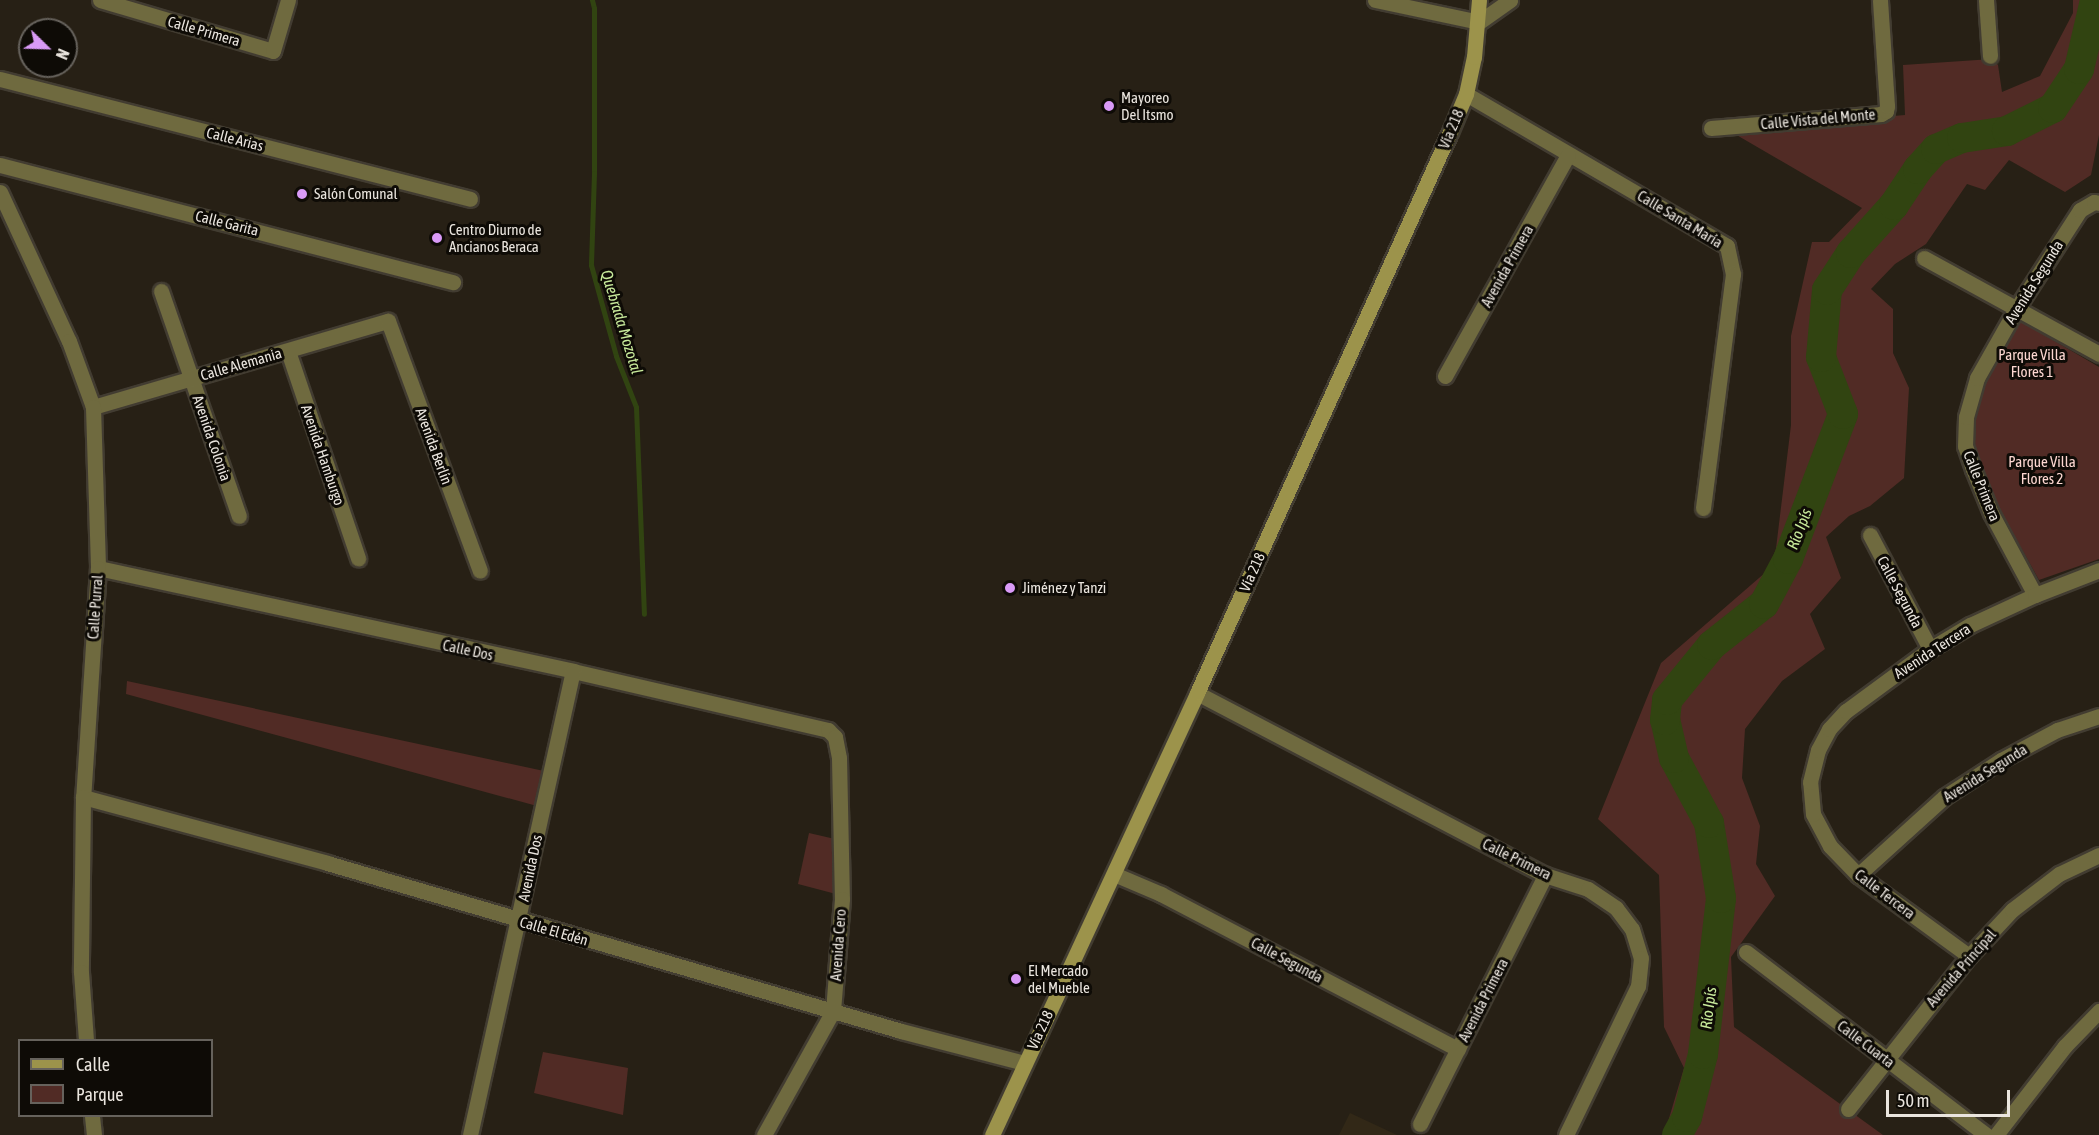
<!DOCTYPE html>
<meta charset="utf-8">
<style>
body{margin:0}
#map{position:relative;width:2099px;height:1135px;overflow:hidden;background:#272015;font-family:"Asap Condensed",sans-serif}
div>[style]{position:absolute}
.built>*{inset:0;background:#322817}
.green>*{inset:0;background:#512b25}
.stream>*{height:5px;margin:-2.5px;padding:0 2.5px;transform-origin:2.5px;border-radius:2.5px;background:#314411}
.river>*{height:30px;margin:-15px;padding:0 15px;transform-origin:15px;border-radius:15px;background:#314411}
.roads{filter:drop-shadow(2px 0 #423c31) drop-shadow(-2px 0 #423c31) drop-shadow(0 2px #423c31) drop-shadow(0 -2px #423c31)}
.minor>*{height:15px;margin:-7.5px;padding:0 7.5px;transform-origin:7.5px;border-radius:7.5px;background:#6f6a3f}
.tertiary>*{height:15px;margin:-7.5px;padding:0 7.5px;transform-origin:7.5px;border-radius:7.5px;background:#6f6a3f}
.secondary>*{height:15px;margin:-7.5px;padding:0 7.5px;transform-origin:7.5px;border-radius:7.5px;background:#9c934b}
.dots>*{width:16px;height:16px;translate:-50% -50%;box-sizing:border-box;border:3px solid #0e0b06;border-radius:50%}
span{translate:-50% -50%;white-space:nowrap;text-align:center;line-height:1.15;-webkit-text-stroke:6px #0e0b06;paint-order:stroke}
.street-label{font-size:15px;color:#eae5de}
.poi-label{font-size:15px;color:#eae5de}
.left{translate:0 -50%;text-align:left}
.park-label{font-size:15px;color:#fdd7d1}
.water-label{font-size:16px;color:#c8ea9b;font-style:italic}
.legend{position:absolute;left:18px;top:1039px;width:195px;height:78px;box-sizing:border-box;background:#0e0b06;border:2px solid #66625c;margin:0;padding:8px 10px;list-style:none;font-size:18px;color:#eae5de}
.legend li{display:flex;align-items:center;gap:12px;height:30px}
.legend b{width:30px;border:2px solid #66625c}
.north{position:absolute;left:18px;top:18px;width:60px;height:60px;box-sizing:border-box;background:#0e0b06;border:2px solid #66625c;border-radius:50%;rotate:113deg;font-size:16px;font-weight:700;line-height:24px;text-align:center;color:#eae5de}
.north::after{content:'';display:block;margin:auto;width:21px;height:27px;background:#d99af7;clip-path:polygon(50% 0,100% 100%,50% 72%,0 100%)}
.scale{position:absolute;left:1886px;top:1090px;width:124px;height:27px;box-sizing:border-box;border:3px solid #eae5de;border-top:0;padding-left:8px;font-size:18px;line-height:21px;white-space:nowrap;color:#eae5de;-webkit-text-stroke:4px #0e0b06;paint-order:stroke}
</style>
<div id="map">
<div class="built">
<i style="clip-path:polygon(1350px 1113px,1397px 1135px,1339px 1135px)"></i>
</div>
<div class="green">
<i style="clip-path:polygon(2073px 0,2099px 0,2099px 135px,2091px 175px,2065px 192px,2009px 160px,1985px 190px,1967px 184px,1926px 244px,1895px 264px,1871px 289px,1893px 309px,1893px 353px,1909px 388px,1904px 478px,1870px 506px,1849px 516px,1826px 537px,1841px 578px,1810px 614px,1825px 649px,1782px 681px,1745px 729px,1742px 778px,1760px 826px,1756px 864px,1775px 896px,1731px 957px,1734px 1027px,1883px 1135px,1664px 1135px,1684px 1068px,1664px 1027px,1659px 875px,1598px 819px,1661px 663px,1774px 565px,1791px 425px,1791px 336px,1812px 242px,1829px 242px,1862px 208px,1728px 130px,1905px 115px,1903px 65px,1992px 59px,1998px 65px,2002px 92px,2040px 76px,2073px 13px)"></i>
<i style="clip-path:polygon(2019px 320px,2099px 367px,2099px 559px,2039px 580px,1991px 494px,1974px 442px,1973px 415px,1984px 383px)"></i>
<i style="clip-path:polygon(127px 681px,544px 771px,537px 806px,126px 694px)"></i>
<i style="clip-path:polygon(809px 833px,835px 839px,836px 894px,798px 884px)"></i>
<i style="clip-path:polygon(543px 1052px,628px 1068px,623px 1115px,534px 1093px)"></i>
</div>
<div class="stream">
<i style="left:592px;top:0;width:8px;rotate:76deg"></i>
<i style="left:594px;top:8px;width:165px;rotate:90deg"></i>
<i style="left:594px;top:173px;width:92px;rotate:91.9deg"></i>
<i style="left:591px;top:265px;width:94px;rotate:74.6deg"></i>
<i style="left:616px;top:356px;width:55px;rotate:68.6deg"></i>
<i style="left:636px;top:407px;width:207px;rotate:87.8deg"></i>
</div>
<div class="river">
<i style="left:1677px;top:1135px;width:21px;rotate:-61deg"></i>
<i style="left:1687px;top:1117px;width:65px;rotate:-75.7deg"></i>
<i style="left:1703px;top:1054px;width:157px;rotate:-83.4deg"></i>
<i style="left:1721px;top:898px;width:76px;rotate:-99.1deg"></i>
<i style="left:1709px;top:823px;width:74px;rotate:-118.3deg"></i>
<i style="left:1674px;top:758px;width:39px;rotate:-103deg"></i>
<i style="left:1665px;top:720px;width:20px;rotate:-84deg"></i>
<i style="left:1667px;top:700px;width:71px;rotate:-50.7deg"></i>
<i style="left:1712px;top:645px;width:66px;rotate:-38.3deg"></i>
<i style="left:1764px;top:604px;width:51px;rotate:-61.9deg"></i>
<i style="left:1788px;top:559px;width:155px;rotate:-69.2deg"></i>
<i style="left:1843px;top:414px;width:61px;rotate:-111.1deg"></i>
<i style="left:1821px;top:357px;width:67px;rotate:-84.9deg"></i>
<i style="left:1827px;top:290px;width:44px;rotate:-57deg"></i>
<i style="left:1851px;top:253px;width:64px;rotate:-48.1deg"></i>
<i style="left:1894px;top:205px;width:43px;rotate:-56.3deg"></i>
<i style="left:1918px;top:169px;width:27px;rotate:-48deg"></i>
<i style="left:1936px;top:149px;width:28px;rotate:-23deg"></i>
<i style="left:1962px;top:138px;width:46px;rotate:-8.8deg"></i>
<i style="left:2007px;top:131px;width:51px;rotate:-26.6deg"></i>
<i style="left:2053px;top:108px;width:47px;rotate:-56.3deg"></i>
<i style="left:2079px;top:69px;width:71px;rotate:-76.9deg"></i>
</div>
<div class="roads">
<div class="minor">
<i style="left:100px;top:0;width:180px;rotate:16.4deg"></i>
<i style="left:273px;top:51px;width:53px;rotate:-73.6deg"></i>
<i style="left:1375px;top:0;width:106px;rotate:11.9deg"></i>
<i style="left:1479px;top:22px;width:38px;rotate:-35deg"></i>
<i style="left:1986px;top:0;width:56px;rotate:85.9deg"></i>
<i style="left:0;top:79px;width:485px;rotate:14.3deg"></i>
<i style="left:1466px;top:94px;width:302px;rotate:30.2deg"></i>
<i style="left:1727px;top:246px;width:29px;rotate:78deg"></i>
<i style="left:1733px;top:274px;width:236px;rotate:97.3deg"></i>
<i style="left:1711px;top:128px;width:171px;rotate:-4.7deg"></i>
<i style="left:1881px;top:114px;width:6px;rotate:-31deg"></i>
<i style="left:1886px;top:111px;width:5px;rotate:-79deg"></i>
<i style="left:1887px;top:106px;width:106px;rotate:-93.8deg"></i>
<i style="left:0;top:165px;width:468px;rotate:14.5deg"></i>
<i style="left:1924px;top:258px;width:200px;rotate:28.7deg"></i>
<i style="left:161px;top:291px;width:238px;rotate:70.9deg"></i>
<i style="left:288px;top:351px;width:219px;rotate:71.3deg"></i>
<i style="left:1445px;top:376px;width:253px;rotate:-60.9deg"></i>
<i style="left:93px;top:407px;width:307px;rotate:-16.3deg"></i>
<i style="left:388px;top:321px;width:266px;rotate:69.8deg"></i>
<i style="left:1870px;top:535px;width:129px;rotate:62.2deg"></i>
<i style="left:98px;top:568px;width:486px;rotate:12.2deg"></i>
<i style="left:573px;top:671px;width:262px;rotate:13deg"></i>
<i style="left:828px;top:730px;width:10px;rotate:45deg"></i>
<i style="left:835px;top:737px;width:21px;rotate:79deg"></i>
<i style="left:839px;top:758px;width:141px;rotate:88.8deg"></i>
<i style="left:842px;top:899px;width:112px;rotate:94.6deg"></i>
<i style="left:833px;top:1011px;width:142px;rotate:119.1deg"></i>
<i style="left:2035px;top:595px;width:93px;rotate:-118.2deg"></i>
<i style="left:1991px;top:513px;width:48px;rotate:-112.2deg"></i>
<i style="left:1973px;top:469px;width:24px;rotate:-109deg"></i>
<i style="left:1965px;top:446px;width:29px;rotate:-88deg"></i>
<i style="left:1966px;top:417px;width:41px;rotate:-74.2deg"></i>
<i style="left:1977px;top:378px;width:79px;rotate:-60.5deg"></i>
<i style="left:2016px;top:309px;width:118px;rotate:-57.1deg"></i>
<i style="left:2080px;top:210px;width:16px;rotate:-30deg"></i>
<i style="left:2094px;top:202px;width:5px;rotate:11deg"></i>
<i style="left:1197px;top:693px;width:393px;rotate:27.6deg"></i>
<i style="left:1545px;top:875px;width:45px;rotate:18deg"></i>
<i style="left:1588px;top:889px;width:34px;rotate:34deg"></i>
<i style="left:1616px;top:908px;width:26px;rotate:53deg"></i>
<i style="left:1632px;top:929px;width:30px;rotate:73deg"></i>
<i style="left:1641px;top:958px;width:28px;rotate:96deg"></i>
<i style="left:1638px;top:986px;width:165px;rotate:115.8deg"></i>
<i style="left:83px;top:797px;width:253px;rotate:15.1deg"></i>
<i style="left:327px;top:863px;width:598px;rotate:16.31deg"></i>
<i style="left:901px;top:1031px;width:128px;rotate:14.5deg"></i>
<i style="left:1114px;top:874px;width:51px;rotate:23.1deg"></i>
<i style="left:1161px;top:894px;width:335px;rotate:27.6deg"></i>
<i style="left:1858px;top:875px;width:116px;rotate:-42.2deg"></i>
<i style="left:1944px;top:797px;width:68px;rotate:-33deg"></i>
<i style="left:2001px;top:760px;width:64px;rotate:-28.2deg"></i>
<i style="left:2057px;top:730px;width:44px;rotate:-18.4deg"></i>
<i style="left:1746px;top:952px;width:302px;rotate:37.3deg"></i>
<i style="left:1969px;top:956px;width:137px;rotate:-143.9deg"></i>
<i style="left:1858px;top:875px;width:40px;rotate:-134deg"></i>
<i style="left:1830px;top:846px;width:36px;rotate:-118deg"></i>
<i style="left:1813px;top:814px;width:32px;rotate:-95deg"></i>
<i style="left:1810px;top:782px;width:33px;rotate:-76deg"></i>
<i style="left:1818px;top:750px;width:24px;rotate:-62deg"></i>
<i style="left:1829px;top:729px;width:25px;rotate:-47deg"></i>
<i style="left:1846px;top:711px;width:104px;rotate:-36.4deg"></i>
<i style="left:1930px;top:649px;width:47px;rotate:-31deg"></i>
<i style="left:1970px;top:625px;width:72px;rotate:-24.8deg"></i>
<i style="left:2035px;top:595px;width:69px;rotate:-21.3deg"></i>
<i style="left:1848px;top:1109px;width:195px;rotate:-51.7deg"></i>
<i style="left:1969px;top:956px;width:63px;rotate:-46.9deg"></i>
<i style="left:2012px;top:910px;width:59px;rotate:-37.5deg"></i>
<i style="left:2059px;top:874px;width:44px;rotate:-25.4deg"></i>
<i style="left:1420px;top:1124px;width:279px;rotate:-63.3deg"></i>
<i style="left:470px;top:1135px;width:475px;rotate:-77.5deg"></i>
<i style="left:1996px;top:1135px;width:113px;rotate:-52.2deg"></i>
<i style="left:2065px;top:1046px;width:49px;rotate:-45.8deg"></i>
</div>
<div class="tertiary">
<i style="left:0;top:192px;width:164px;rotate:65.2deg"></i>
<i style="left:69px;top:341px;width:70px;rotate:70deg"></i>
<i style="left:93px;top:407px;width:161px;rotate:88.2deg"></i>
<i style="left:98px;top:568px;width:229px;rotate:93.7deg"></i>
<i style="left:83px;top:797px;width:175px;rotate:90.7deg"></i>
<i style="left:81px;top:972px;width:68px;rotate:85.8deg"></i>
<i style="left:92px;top:1116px;width:19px;rotate:84deg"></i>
</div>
<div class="secondary">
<i style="left:992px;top:1135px;width:487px;rotate:-65.1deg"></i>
<i style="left:1197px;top:693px;width:615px;rotate:-65.73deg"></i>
<i style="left:1450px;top:132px;width:41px;rotate:-67.2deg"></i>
<i style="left:1466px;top:94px;width:38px;rotate:-78deg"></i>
<i style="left:1474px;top:57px;width:57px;rotate:-85deg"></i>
</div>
</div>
<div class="dots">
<i style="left:1109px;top:106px;background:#d99af7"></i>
<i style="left:302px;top:194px;background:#d99af7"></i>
<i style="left:437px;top:238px;background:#d99af7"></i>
<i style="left:1010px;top:588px;background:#d99af7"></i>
<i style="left:1016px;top:979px;background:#d99af7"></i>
</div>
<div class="street-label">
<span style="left:204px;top:31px;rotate:16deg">Calle Primera</span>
<span style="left:1818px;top:119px;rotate:-5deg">Calle Vista del Monte</span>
<span style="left:1451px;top:129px;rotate:-67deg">Vía 218</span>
<span style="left:235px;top:139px;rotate:14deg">Calle Arias</span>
<span style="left:1680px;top:219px;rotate:31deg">Calle Santa María</span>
<span style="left:227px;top:223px;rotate:14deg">Calle Garita</span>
<span style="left:1507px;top:266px;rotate:-61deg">Avenida Primera</span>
<span style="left:2034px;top:282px;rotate:-58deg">Avenida Segunda</span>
<span style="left:241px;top:364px;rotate:-16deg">Calle Alemania</span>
<span style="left:212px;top:438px;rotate:71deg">Avenida Colonia</span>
<span style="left:434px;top:446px;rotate:70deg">Avenida Berlín</span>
<span style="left:323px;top:455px;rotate:71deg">Avenida Hamburgo</span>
<span style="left:1982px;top:486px;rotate:68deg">Calle Primera</span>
<span style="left:1252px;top:572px;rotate:-66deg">Vía 218</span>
<span style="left:1900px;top:592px;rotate:62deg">Calle Segunda</span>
<span style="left:95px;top:607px;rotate:-86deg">Calle Purral</span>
<span style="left:468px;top:650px;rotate:12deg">Calle Dos</span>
<span style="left:1932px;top:651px;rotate:-33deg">Avenida Tercera</span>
<span style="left:1985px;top:773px;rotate:-32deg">Avenida Segunda</span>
<span style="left:1517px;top:859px;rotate:26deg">Calle Primera</span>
<span style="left:530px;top:868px;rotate:-78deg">Avenida Dos</span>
<span style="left:1885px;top:894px;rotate:37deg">Calle Tercera</span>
<span style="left:554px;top:931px;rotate:16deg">Calle El Edén</span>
<span style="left:838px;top:945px;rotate:-86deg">Avenida Cero</span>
<span style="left:1287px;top:960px;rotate:28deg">Calle Segunda</span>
<span style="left:1961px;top:968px;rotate:-49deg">Avenida Principal</span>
<span style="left:1483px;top:1000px;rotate:-63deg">Avenida Primera</span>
<span style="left:1040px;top:1030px;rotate:-65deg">Vía 218</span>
<span style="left:1866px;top:1044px;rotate:37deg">Calle Cuarta</span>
</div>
<div class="poi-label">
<span class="left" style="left:1121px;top:106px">Mayoreo<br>Del Itsmo</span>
<span class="left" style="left:314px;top:194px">Salón Comunal</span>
<span class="left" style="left:449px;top:238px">Centro Diurno de<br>Ancianos Beraca</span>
<span class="left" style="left:1022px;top:588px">Jiménez y Tanzi</span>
<span class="left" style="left:1028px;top:979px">El Mercado<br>del Mueble</span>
</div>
<div class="park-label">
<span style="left:2032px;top:363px">Parque Villa<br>Flores 1</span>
<span style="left:2042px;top:470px">Parque Villa<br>Flores 2</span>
</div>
<div class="water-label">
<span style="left:622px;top:322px;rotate:73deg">Quebrada Mozotal</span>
<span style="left:1799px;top:529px;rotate:-69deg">Río Ipís</span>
<span style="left:1708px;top:1008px;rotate:-83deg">Río Ipís</span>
</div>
<ul class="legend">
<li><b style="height:8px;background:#9c934b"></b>Calle</li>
<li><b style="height:16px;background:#512b25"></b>Parque</li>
</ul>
<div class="north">N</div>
<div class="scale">50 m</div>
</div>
